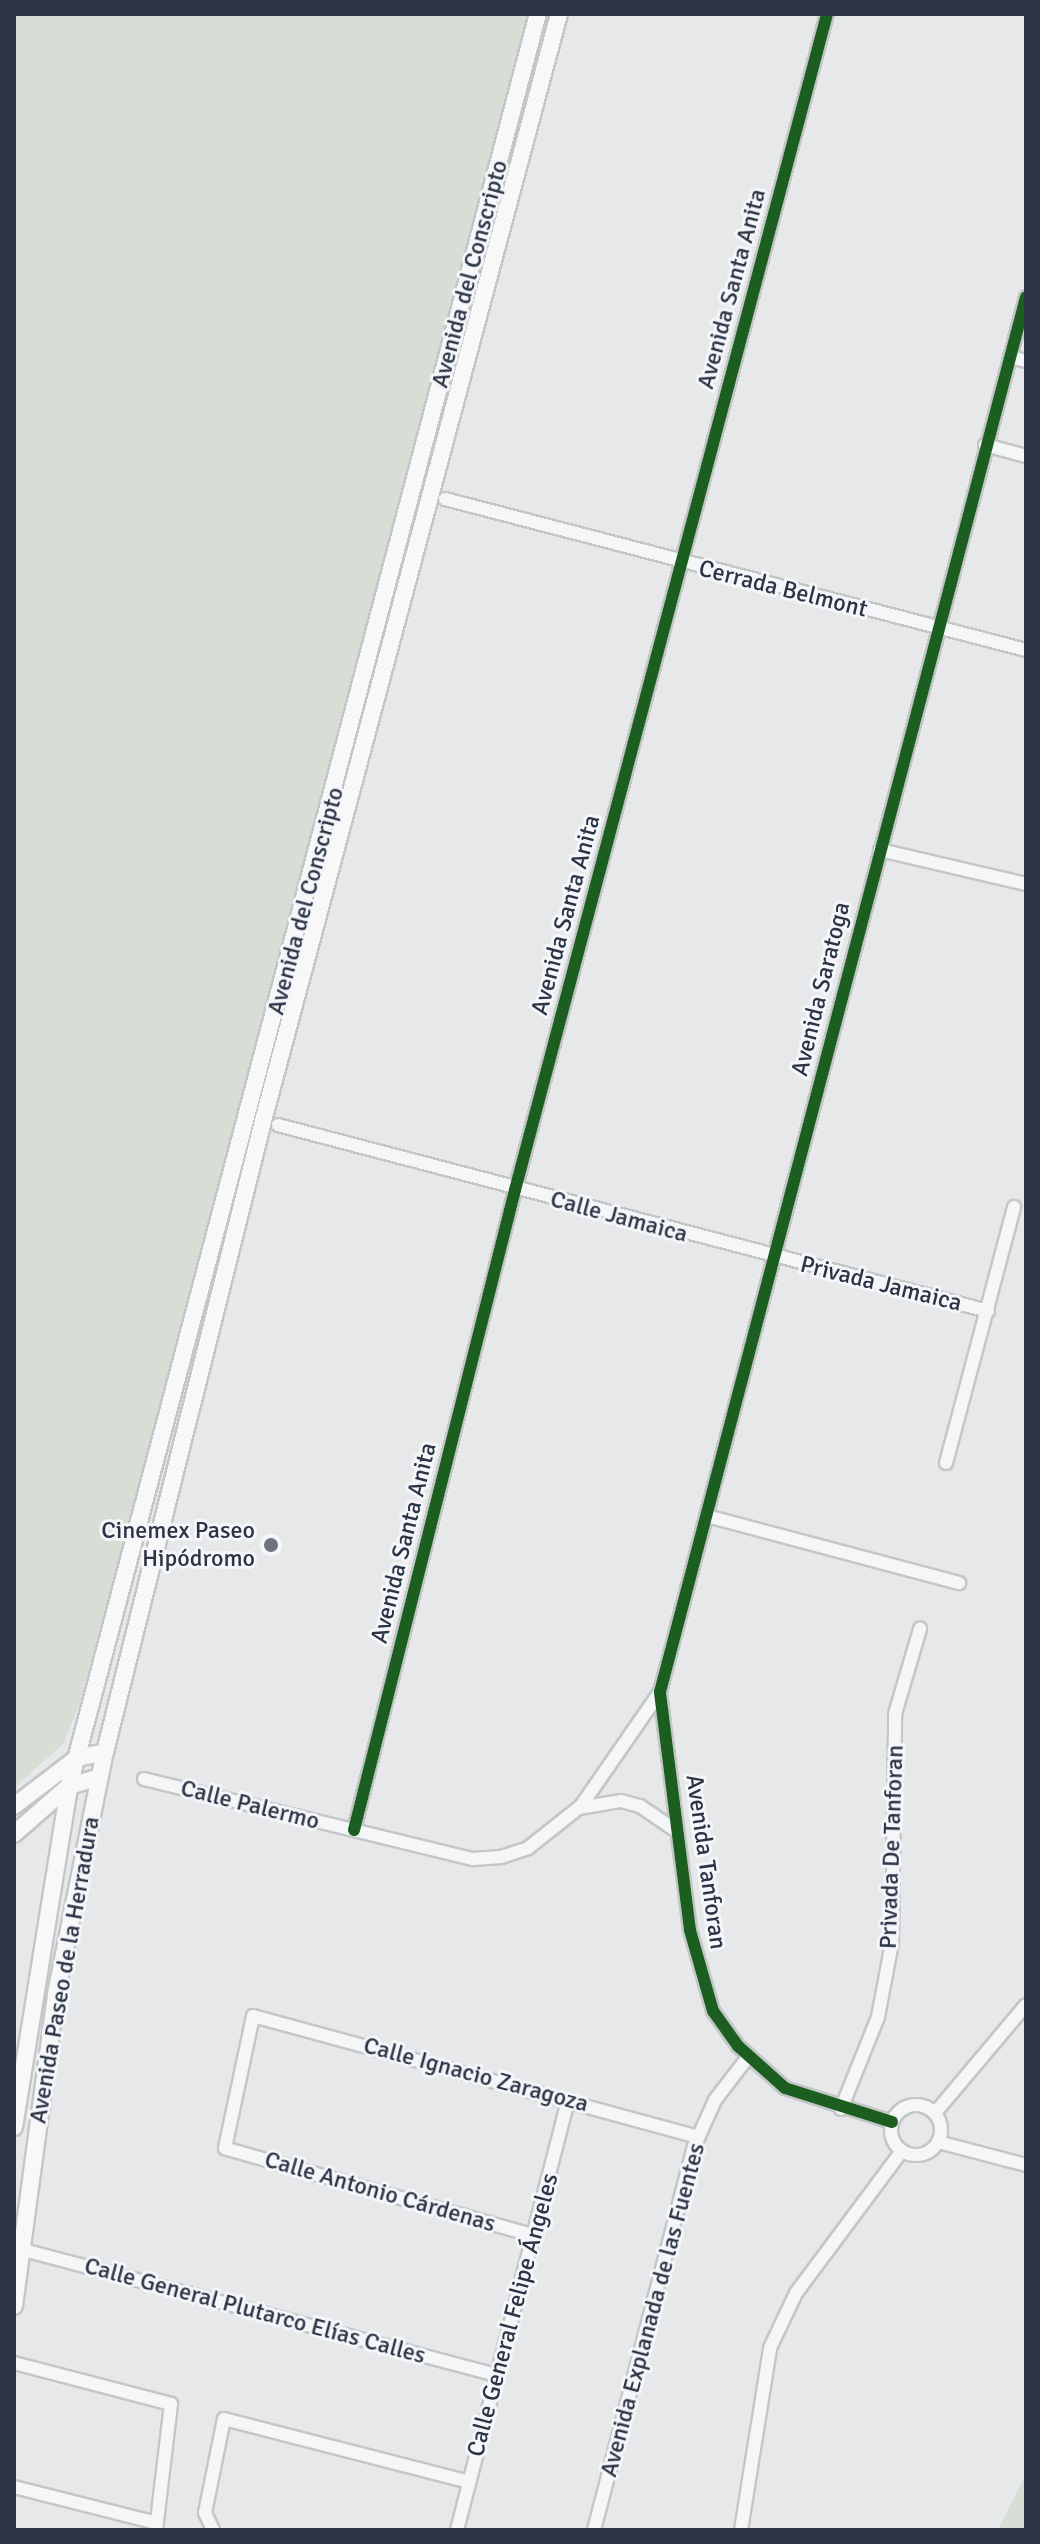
<!DOCTYPE html>
<meta charset="utf-8">
<style>
body{margin:0}
#map{position:relative;width:1040px;height:2544px;overflow:hidden;background:#e6e8ea;font-family:Signika,sans-serif}
div>[style]{position:absolute}
.green>*{inset:0;background:#d6ded6}
.roads{filter:drop-shadow(2px 0 #c4c6c8) drop-shadow(-2px 0 #c4c6c8) drop-shadow(0 2px #c4c6c8) drop-shadow(0 -2px #c4c6c8)}
.street>*{height:12px;margin:-6px;padding:0 6px;transform-origin:6px;border-radius:6px;background:#f5f6f7}
.street>.ring{margin:-6px;padding:0;box-sizing:content-box;background:none;border:12px solid #f5f6f7;border-radius:50%}
.secondary>*{height:16px;margin:-8px;padding:0 8px;transform-origin:8px;border-radius:8px;background:#f8f8f8}
.cycleway>*{height:12px;margin:-6px;padding:0 6px;transform-origin:6px;border-radius:6px;background:#1b5e20}
.dots>*{width:22px;height:22px;translate:-50% -50%;box-sizing:border-box;border:4px solid #f4f6f9;border-radius:50%}
span{translate:-50% -50%;white-space:nowrap;text-align:center;line-height:1.15;-webkit-text-stroke:6px #f4f6f9;paint-order:stroke}
.street-label{font-size:24px;color:#2b3445}
.poi-label{font-size:24px;color:#2b3445}
.right{translate:-100% -50%;text-align:right}
.frame{position:absolute;inset:0;border:16px solid #2b3445;pointer-events:none}
</style>
<div id="map">
<div class="green">
<i style="clip-path:polygon(14px 14px,532px 14px,81px 1699px,64px 1743px,14px 1788px)"></i>
<i style="clip-path:polygon(1026px 2474px,1026px 2530px,998px 2530px)"></i>
</div>
<div class="roads">
<div class="street">
<i style="left:1010px;top:357px;width:16px;rotate:14deg"></i>
<i style="left:985px;top:445px;width:42px;rotate:15deg"></i>
<i style="left:445px;top:499px;width:600px;rotate:14.57deg"></i>
<i style="left:880px;top:850px;width:150px;rotate:13.1deg"></i>
<i style="left:278px;top:1125px;width:734px;rotate:14.68deg"></i>
<i style="left:946px;top:1463px;width:265px;rotate:-75.1deg"></i>
<i style="left:707px;top:1516px;width:261px;rotate:14.9deg"></i>
<i style="left:144px;top:1779px;width:339px;rotate:13.7deg"></i>
<i style="left:473px;top:1859px;width:28px;rotate:-4deg"></i>
<i style="left:501px;top:1857px;width:28px;rotate:-18deg"></i>
<i style="left:528px;top:1848px;width:68px;rotate:-38.4deg"></i>
<i style="left:581px;top:1806px;width:139px;rotate:-55.3deg"></i>
<i style="left:579px;top:1808px;width:43px;rotate:-9.5deg"></i>
<i style="left:621px;top:1801px;width:20px;rotate:15deg"></i>
<i style="left:640px;top:1806px;width:46px;rotate:34.4deg"></i>
<i style="left:354px;top:1830px;width:660px;rotate:-75.88deg"></i>
<i style="left:515px;top:1190px;width:1217px;rotate:-75.14deg"></i>
<i class="ring" style="left:891px;top:2105px;width:38px;height:38px"></i>
<i style="left:841px;top:2109px;width:99px;rotate:-68.1deg"></i>
<i style="left:878px;top:2017px;width:75px;rotate:-79.3deg"></i>
<i style="left:892px;top:1943px;width:229px;rotate:-89.2deg"></i>
<i style="left:895px;top:1714px;width:89px;rotate:-73.6deg"></i>
<i style="left:935px;top:2113px;width:141px;rotate:-49.9deg"></i>
<i style="left:892px;top:2122px;width:112px;rotate:-162.4deg"></i>
<i style="left:785px;top:2088px;width:63px;rotate:-138.2deg"></i>
<i style="left:738px;top:2046px;width:43px;rotate:-125.5deg"></i>
<i style="left:713px;top:2011px;width:84px;rotate:-105.9deg"></i>
<i style="left:690px;top:1930px;width:240px;rotate:-97.2deg"></i>
<i style="left:660px;top:1692px;width:1442px;rotate:-75.3deg"></i>
<i style="left:938px;top:2142px;width:91px;rotate:14.6deg"></i>
<i style="left:535px;top:2236px;width:322px;rotate:-164.2deg"></i>
<i style="left:225px;top:2148px;width:135px;rotate:-78deg"></i>
<i style="left:253px;top:2016px;width:461px;rotate:15.2deg"></i>
<i style="left:16px;top:2248px;width:497px;rotate:14.8deg"></i>
<i style="left:14px;top:2363px;width:162px;rotate:14.6deg"></i>
<i style="left:171px;top:2404px;width:127px;rotate:96.8deg"></i>
<i style="left:14px;top:2487px;width:147px;rotate:14.1deg"></i>
<i style="left:213px;top:2530px;width:19px;rotate:-115deg"></i>
<i style="left:205px;top:2513px;width:96px;rotate:-78.6deg"></i>
<i style="left:224px;top:2419px;width:253px;rotate:14.4deg"></i>
<i style="left:457px;top:2530px;width:444px;rotate:-75.5deg"></i>
<i style="left:594px;top:2530px;width:396px;rotate:-75.4deg"></i>
<i style="left:694px;top:2147px;width:51px;rotate:-65.9deg"></i>
<i style="left:715px;top:2100px;width:56px;rotate:-52.3deg"></i>
<i style="left:741px;top:2530px;width:184px;rotate:-80.9deg"></i>
<i style="left:770px;top:2348px;width:61px;rotate:-64.7deg"></i>
<i style="left:796px;top:2293px;width:177px;rotate:-53.3deg"></i>
</div>
<div class="secondary">
<i style="left:14px;top:1806px;width:79px;rotate:-37.3deg"></i>
<i style="left:77px;top:1758px;width:29px;rotate:-12deg"></i>
<i style="left:14px;top:1834px;width:73px;rotate:-41.1deg"></i>
<i style="left:69px;top:1786px;width:32px;rotate:-16deg"></i>
<i style="left:14px;top:2127px;width:345px;rotate:-80.8deg"></i>
<i style="left:69px;top:1786px;width:1833px;rotate:-75.18deg"></i>
<i style="left:14px;top:2306px;width:315px;rotate:-82.3deg"></i>
<i style="left:56px;top:1994px;width:247px;rotate:-78.6deg"></i>
<i style="left:105px;top:1752px;width:650px;rotate:-75.94deg"></i>
<i style="left:263px;top:1121px;width:1146px;rotate:-75.03deg"></i>
</div>
</div>
<div class="cycleway">
<i style="left:354px;top:1830px;width:660px;rotate:-75.88deg"></i>
<i style="left:515px;top:1190px;width:1217px;rotate:-75.14deg"></i>
<i style="left:892px;top:2122px;width:112px;rotate:-162.4deg"></i>
<i style="left:785px;top:2088px;width:63px;rotate:-138.2deg"></i>
<i style="left:738px;top:2046px;width:43px;rotate:-125.5deg"></i>
<i style="left:713px;top:2011px;width:84px;rotate:-105.9deg"></i>
<i style="left:690px;top:1930px;width:240px;rotate:-97.2deg"></i>
<i style="left:660px;top:1692px;width:1442px;rotate:-75.3deg"></i>
</div>
<div class="dots">
<i style="left:271px;top:1545px;background:#6c737f"></i>
</div>
<div class="street-label">
<span style="left:470px;top:274px;rotate:-75deg">Avenida del Conscripto</span>
<span style="left:732px;top:289px;rotate:-75deg">Avenida Santa Anita</span>
<span style="left:783px;top:589px;rotate:14deg">Cerrada Belmont</span>
<span style="left:306px;top:901px;rotate:-75deg">Avenida del Conscripto</span>
<span style="left:566px;top:915px;rotate:-75deg">Avenida Santa Anita</span>
<span style="left:821px;top:989px;rotate:-76deg">Avenida Saratoga</span>
<span style="left:619px;top:1217px;rotate:15deg">Calle Jamaica</span>
<span style="left:881px;top:1284px;rotate:14deg">Privada Jamaica</span>
<span style="left:404px;top:1543px;rotate:-76deg">Avenida Santa Anita</span>
<span style="left:250px;top:1805px;rotate:14deg">Calle Palermo</span>
<span style="left:892px;top:1847px;rotate:-88deg">Privada De Tanforan</span>
<span style="left:706px;top:1862px;rotate:82deg">Avenida Tanforan</span>
<span style="left:65px;top:1970px;rotate:-80deg">Avenida Paseo de la Herradura</span>
<span style="left:476px;top:2075px;rotate:15deg">Calle Ignacio Zaragoza</span>
<span style="left:380px;top:2192px;rotate:16deg">Calle Antonio Cárdenas</span>
<span style="left:653px;top:2310px;rotate:-75deg">Avenida Explanada de las Fuentes</span>
<span style="left:255px;top:2311px;rotate:15deg">Calle General Plutarco Elías Calles</span>
<span style="left:513px;top:2315px;rotate:-75deg">Calle General Felipe Ángeles</span>
</div>
<div class="poi-label">
<span class="right" style="left:255px;top:1545px">Cinemex Paseo<br>Hipódromo</span>
</div>
<div class="frame"></div>
</div>
